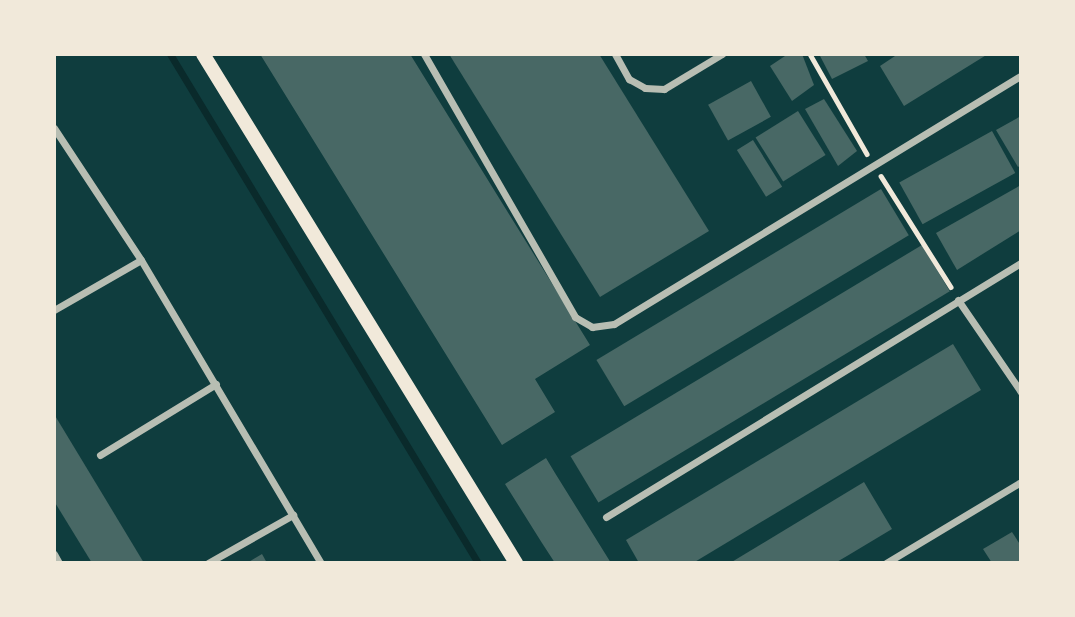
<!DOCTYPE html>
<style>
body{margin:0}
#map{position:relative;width:1075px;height:617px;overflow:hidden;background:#0f3d3e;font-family:"Source Sans 3",sans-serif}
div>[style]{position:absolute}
.stream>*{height:7px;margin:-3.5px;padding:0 3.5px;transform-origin:3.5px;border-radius:3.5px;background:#0a2a2b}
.building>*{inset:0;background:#486865;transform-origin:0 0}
.path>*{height:4.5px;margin:-2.25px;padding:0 2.25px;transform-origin:2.25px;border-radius:2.25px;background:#f1e9da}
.minor>*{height:7px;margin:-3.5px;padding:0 3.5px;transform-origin:3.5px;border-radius:3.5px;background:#b8beb3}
.secondary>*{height:14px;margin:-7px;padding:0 7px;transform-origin:7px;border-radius:7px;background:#f1e9da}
span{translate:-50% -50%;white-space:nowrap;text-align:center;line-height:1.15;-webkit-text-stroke:6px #f1e9da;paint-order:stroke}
.frame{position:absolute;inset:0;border:56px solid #f1e9da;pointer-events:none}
</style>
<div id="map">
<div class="stream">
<i style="left:170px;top:54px;width:595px;rotate:58.82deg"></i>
</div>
<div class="building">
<i style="clip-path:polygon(260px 54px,410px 54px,590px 345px,535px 379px,555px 412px,502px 445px)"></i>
<i style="clip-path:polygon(449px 54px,599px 54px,709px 231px,600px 297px)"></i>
<i style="clip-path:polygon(788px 54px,802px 54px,814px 85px,792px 101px,770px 66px)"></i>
<i style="clip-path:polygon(819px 54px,864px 54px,868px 61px,832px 79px)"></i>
<i style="clip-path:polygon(898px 54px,988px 54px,904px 106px,880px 66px)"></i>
<i style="left:751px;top:81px;width:41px;height:49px;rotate:61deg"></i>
<i style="clip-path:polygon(824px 99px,857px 151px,838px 166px,805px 109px)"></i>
<i style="left:798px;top:111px;width:52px;height:50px;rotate:58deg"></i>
<i style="clip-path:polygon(1021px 116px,1021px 165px,1018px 167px,996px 130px)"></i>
<i style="left:992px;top:131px;width:48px;height:106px;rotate:61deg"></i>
<i style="left:753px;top:140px;width:55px;height:19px;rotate:58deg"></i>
<i style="clip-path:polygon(1021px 185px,1021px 230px,957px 270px,936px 233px)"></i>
<i style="left:881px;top:189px;width:54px;height:332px;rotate:59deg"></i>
<i style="left:922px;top:245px;width:54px;height:410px;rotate:59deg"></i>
<i style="clip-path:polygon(953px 344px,981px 390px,693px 563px,639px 563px,626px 540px)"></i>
<i style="clip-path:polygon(54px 414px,103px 495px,144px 563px,92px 563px,54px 501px)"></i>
<i style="clip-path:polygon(546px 458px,555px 473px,611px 563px,555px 563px,542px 543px,505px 484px)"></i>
<i style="clip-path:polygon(864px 482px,892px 529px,847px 556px,835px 563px,730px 563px)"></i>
<i style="clip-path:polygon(1012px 532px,1021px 546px,1021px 563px,992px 563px,983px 549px)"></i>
<i style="clip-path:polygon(262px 554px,267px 563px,247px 563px)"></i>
</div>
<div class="path">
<i style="left:810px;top:54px;width:115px;rotate:60.3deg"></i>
<i style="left:881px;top:176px;width:131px;rotate:57.8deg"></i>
</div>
<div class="minor">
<i style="left:424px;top:54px;width:303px;rotate:60.1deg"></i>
<i style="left:575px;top:317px;width:20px;rotate:30deg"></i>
<i style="left:592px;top:327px;width:22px;rotate:-8deg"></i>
<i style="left:614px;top:324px;width:477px;rotate:-31.4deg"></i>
<i style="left:615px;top:54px;width:29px;rotate:61deg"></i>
<i style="left:629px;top:79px;width:18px;rotate:29deg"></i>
<i style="left:645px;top:88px;width:19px;rotate:3deg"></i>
<i style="left:664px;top:89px;width:68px;rotate:-31.1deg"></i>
<i style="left:54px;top:128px;width:158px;rotate:56.6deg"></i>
<i style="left:141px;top:260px;width:352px;rotate:59.3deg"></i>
<i style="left:958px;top:300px;width:112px;rotate:55.6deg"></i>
<i style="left:54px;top:310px;width:100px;rotate:-29.9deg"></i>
<i style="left:100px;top:455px;width:136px;rotate:-31.5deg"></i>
<i style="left:606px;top:517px;width:487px;rotate:-31.5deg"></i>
<i style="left:54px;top:554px;width:10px;rotate:61deg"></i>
<i style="left:208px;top:563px;width:98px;rotate:-29.5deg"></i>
<i style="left:886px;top:563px;width:157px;rotate:-31deg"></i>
</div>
<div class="secondary">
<i style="left:203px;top:54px;width:598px;rotate:58.41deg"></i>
</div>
<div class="frame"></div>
</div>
